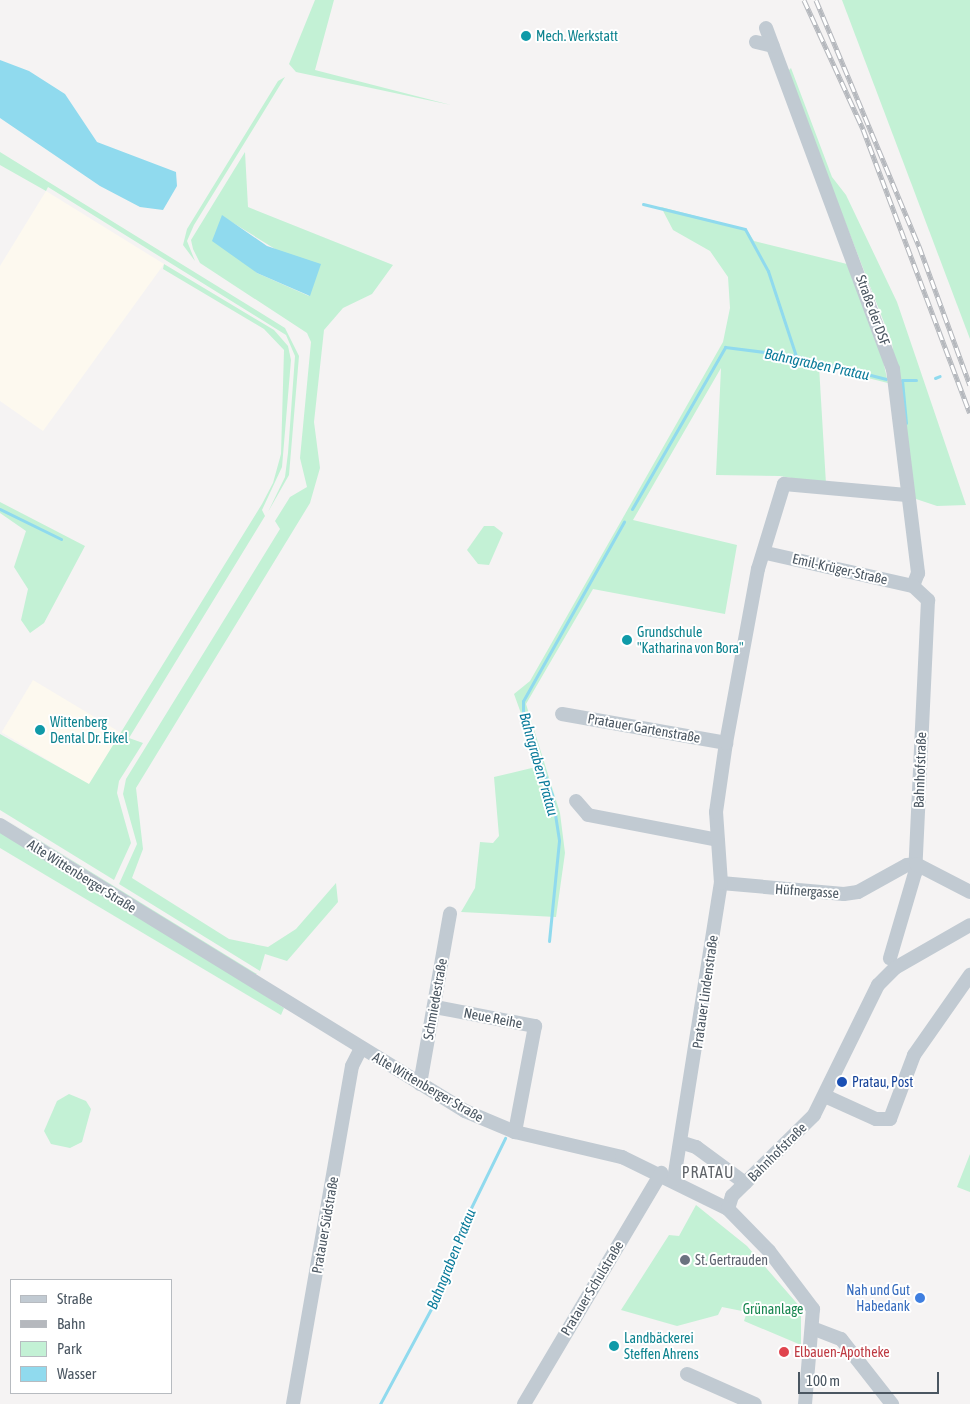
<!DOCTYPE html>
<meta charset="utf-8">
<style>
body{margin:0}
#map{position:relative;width:970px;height:1404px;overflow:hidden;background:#f5f3f3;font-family:"Asap Condensed",sans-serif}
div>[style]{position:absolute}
.commercial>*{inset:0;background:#fdf9ef;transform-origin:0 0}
.green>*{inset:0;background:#c3f1d5}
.water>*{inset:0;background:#90daee}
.stream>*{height:3px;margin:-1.5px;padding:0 1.5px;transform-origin:1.5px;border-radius:1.5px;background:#90daee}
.minor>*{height:14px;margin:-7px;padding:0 7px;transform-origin:7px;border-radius:7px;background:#c1cad2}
.rail>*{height:5px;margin-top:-2.5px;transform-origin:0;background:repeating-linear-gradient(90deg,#fff 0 9px,#b5b8bd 0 18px);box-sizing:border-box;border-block:1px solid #b5b8bd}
.dots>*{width:14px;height:14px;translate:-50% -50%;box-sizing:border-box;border:2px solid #fff;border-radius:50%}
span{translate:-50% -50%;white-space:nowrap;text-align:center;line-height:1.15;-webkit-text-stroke:4px #fff;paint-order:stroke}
.culture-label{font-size:14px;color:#0d838f}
.left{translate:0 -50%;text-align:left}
.street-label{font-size:14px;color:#4a5661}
.transit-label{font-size:14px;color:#164399}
.worship-label{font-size:14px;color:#5b616d}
.shop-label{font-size:14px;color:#366cbe}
.right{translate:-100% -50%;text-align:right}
.park-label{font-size:14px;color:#17864f}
.health-label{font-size:14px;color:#be3a42}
.water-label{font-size:15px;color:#0c7c9b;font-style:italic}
.quarter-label{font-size:16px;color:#5f6368;letter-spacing:1px}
.legend{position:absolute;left:10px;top:1279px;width:162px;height:115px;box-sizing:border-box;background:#fff;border:1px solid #b7bbc0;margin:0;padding:6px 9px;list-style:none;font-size:15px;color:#4a5661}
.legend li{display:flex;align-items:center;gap:10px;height:25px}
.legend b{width:25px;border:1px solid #b7bbc0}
.scale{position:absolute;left:798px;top:1372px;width:141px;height:22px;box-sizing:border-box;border:2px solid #4a5661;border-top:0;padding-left:6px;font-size:15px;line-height:18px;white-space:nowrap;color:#4a5661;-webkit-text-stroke:4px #fff;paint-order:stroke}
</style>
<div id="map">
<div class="commercial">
<i style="clip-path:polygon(46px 191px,164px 264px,43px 431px,0 401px,0 266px)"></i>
<i style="left:33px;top:680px;width:105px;height:61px;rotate:31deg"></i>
</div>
<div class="green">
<i style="clip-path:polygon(315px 0,334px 0,315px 70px,451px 105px,296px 72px,289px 64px)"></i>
<i style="clip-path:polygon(842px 0,970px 0,970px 339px)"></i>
<i style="clip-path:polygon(791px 68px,832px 177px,846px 195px,897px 302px,966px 505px,937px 506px,913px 498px,892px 343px,787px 72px)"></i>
<i style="clip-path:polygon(285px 77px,194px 225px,187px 241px,195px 261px,183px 245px,187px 229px,278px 81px)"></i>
<i style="clip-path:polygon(0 152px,285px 328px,299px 356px,289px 475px,268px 512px,285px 477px,288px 453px,295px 356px,286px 335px,48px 187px,46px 191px,0 165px)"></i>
<i style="clip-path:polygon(evenodd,245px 152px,248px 207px,393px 265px,372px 294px,343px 308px,324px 330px,314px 422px,320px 468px,310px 503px,136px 788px,143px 849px,132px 878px,229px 939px,268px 947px,296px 929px,336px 883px,338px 902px,287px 961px,265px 954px,260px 971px,119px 884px,137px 844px,123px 794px,126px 779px,280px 529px,275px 521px,290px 497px,307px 487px,300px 458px,311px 342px,307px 333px,200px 263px,193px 249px,191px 240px,245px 152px,230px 221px,280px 252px,309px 296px,257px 273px,238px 256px,230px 221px)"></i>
<i style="clip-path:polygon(661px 207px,746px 229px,754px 241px,847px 264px,881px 351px,888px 383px,819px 366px,826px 484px,780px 476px,716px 475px,721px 368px,633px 520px,737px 545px,725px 614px,593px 589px,526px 704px,560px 813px,565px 853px,556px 917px,461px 912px,475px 888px,480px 842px,493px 843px,499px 836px,494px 777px,540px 766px,514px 694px,530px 681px,723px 342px,730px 308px,728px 277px,710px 251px,673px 230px)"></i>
<i style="clip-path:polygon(164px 264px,274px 330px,288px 346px,291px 360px,282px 467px,262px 510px,265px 516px,129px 738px,143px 743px,119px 781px,117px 793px,131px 843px,114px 880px,0 810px,0 734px,89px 784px,262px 504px,273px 483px,281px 454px,284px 350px,264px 329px,163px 269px)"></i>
<i style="clip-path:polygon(0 502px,85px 546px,44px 623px,30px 633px,21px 620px,28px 589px,14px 567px,26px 531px,0 513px)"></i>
<i style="clip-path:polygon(484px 526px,494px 526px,503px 533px,489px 565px,478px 564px,467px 550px)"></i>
<i style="clip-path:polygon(0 816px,257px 974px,254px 975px)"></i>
<i style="clip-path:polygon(0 832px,227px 971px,284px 1008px,281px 1015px,0 848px)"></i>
<i style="clip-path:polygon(69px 1094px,86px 1101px,91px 1109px,82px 1142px,70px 1148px,51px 1144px,44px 1131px,57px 1101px)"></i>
<i style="clip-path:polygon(970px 1154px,970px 1192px,957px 1187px)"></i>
<i style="clip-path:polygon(696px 1205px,747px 1246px,801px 1308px,801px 1345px,744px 1321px,747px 1312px,722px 1307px,718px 1315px,677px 1326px,621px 1310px,669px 1235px,679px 1236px)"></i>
</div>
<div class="water">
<i style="clip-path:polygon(0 60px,29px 71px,65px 94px,97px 142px,176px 172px,177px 186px,163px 210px,140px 207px,100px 186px,0 118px)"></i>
<i style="clip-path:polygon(222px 215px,267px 246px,321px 264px,310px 296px,257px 273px,212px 241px)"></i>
</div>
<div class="stream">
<i style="left:643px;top:204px;width:105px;rotate:13.8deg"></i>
<i style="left:745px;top:229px;width:48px;rotate:61.3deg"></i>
<i style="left:768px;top:271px;width:89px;rotate:71.8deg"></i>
<i style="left:935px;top:378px;width:5px;rotate:-22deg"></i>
<i style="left:906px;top:423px;width:43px;rotate:-95.3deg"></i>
<i style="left:902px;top:380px;width:14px"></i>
<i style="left:0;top:509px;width:68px;rotate:26.2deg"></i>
<i style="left:632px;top:509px;width:187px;rotate:-60.1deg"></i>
<i style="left:725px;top:347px;width:72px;rotate:7.2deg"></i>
<i style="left:796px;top:356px;width:93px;rotate:14.3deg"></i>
<i style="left:549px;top:941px;width:101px;rotate:-84.3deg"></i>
<i style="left:559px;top:840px;width:46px;rotate:-98.8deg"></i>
<i style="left:552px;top:795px;width:86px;rotate:-109.7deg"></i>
<i style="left:523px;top:714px;width:13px;rotate:-90deg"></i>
<i style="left:523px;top:701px;width:206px;rotate:-60.6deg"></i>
<i style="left:380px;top:1404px;width:127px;rotate:-61.8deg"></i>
<i style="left:440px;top:1292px;width:81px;rotate:-70.4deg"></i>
<i style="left:467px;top:1216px;width:87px;rotate:-64deg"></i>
</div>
<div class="minor">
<i style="left:766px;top:28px;width:364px;rotate:69.6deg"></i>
<i style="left:893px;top:369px;width:206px;rotate:83deg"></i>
<i style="left:918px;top:573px;width:14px;rotate:111deg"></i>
<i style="left:756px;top:42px;width:17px;rotate:13deg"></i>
<i style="left:766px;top:553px;width:151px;rotate:12.7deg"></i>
<i style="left:913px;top:586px;width:21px;rotate:43deg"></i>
<i style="left:928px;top:600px;width:273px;rotate:92.7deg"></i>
<i style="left:915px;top:873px;width:89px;rotate:106.4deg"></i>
<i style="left:562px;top:714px;width:167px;rotate:10deg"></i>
<i style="left:576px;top:801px;width:18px;rotate:49deg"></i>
<i style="left:588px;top:815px;width:132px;rotate:10.9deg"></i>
<i style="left:0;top:825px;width:546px;rotate:31.59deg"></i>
<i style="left:465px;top:1111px;width:54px;rotate:22.8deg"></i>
<i style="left:515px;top:1132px;width:110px;rotate:13.2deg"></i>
<i style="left:622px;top:1157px;width:118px;rotate:26.1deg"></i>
<i style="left:728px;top:1209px;width:59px;rotate:45.7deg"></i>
<i style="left:769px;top:1251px;width:73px;rotate:52.8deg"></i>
<i style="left:813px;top:1309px;width:95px;rotate:94.8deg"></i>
<i style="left:721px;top:883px;width:123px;rotate:5.1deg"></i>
<i style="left:844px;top:894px;width:14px;rotate:-8deg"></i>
<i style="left:858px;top:892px;width:56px;rotate:-28.9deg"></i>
<i style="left:907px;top:865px;width:9px;rotate:-6deg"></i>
<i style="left:916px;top:864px;width:61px;rotate:27.4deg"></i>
<i style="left:435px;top:1007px;width:102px;rotate:10.8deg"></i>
<i style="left:535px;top:1026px;width:108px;rotate:100.7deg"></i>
<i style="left:420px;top:1084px;width:173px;rotate:-80deg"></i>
<i style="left:825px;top:1096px;width:56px;rotate:24.3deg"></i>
<i style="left:876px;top:1119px;width:14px"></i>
<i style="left:890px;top:1119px;width:68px;rotate:-69.4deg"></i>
<i style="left:914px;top:1055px;width:98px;rotate:-55deg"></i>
<i style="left:683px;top:1143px;width:14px;rotate:17deg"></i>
<i style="left:696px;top:1147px;width:61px;rotate:36.3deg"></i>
<i style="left:674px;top:1179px;width:300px;rotate:-81deg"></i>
<i style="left:721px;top:883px;width:71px;rotate:-94deg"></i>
<i style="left:716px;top:812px;width:70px;rotate:-81.8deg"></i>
<i style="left:726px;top:743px;width:177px;rotate:-79.6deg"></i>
<i style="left:758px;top:569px;width:89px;rotate:-73deg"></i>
<i style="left:784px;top:484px;width:123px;rotate:5.1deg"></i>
<i style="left:728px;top:1209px;width:14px;rotate:-73deg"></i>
<i style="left:732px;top:1196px;width:115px;rotate:-44.6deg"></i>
<i style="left:814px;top:1115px;width:145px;rotate:-63.8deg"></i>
<i style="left:878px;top:985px;width:24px;rotate:-45deg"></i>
<i style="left:895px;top:968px;width:86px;rotate:-29.8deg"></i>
<i style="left:812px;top:1328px;width:31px;rotate:21deg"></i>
<i style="left:841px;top:1339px;width:83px;rotate:51.9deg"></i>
<i style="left:687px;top:1374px;width:74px;rotate:23.8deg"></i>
<i style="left:293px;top:1404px;width:343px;rotate:-80.1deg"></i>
<i style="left:352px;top:1066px;width:20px;rotate:-63deg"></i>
<i style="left:524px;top:1404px;width:269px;rotate:-59.3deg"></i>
</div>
<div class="rail">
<i style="left:804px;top:0;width:142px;rotate:65.4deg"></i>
<i style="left:863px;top:129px;width:303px;rotate:69.4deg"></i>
<i style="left:816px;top:0;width:267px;rotate:67.3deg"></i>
<i style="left:919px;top:246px;width:148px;rotate:69.9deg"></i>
</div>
<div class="dots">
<i style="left:526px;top:36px;background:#0f9aa8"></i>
<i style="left:627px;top:640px;background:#0f9aa8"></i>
<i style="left:40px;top:730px;background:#0f9aa8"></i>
<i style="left:842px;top:1082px;background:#1a4fb4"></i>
<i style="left:685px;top:1260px;background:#6b7280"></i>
<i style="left:920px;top:1298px;background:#3f7fe0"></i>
<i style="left:614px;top:1346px;background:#0f9aa8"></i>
<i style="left:784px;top:1352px;background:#e0444e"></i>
</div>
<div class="culture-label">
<span class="left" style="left:536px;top:36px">Mech. Werkstatt</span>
<span class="left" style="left:637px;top:640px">Grundschule<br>"Katharina von Bora"</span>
<span class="left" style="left:50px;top:730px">Wittenberg<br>Dental Dr. Eikel</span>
<span class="left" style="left:624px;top:1346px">Landbäckerei<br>Steffen Ahrens</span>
</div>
<div class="street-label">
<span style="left:873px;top:310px;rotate:70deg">Straße der DSF</span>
<span style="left:840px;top:569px;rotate:13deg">Emil-Krüger-Straße</span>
<span style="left:644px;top:728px;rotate:10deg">Pratauer Gartenstraße</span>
<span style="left:920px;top:770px;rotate:-88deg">Bahnhofstraße</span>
<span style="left:82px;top:876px;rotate:32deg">Alte Wittenberger Straße</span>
<span style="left:807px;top:891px;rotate:4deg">Hüfnergasse</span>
<span style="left:705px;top:992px;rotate:-82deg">Pratauer Lindenstraße</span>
<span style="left:435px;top:999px;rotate:-80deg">Schmiedestraße</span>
<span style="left:493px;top:1018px;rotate:11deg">Neue Reihe</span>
<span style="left:428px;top:1087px;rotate:30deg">Alte Wittenberger Straße</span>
<span style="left:777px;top:1152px;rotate:-45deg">Bahnhofstraße</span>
<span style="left:325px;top:1225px;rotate:-80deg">Pratauer Südstraße</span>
<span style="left:592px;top:1288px;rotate:-59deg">Pratauer Schulstraße</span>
</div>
<div class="transit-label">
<span class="left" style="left:852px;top:1082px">Pratau, Post</span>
</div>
<div class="worship-label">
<span class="left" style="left:695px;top:1260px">St. Gertrauden</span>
</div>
<div class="shop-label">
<span class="right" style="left:910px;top:1298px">Nah und Gut<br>Habedank</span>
</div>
<div class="park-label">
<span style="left:773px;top:1309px">Grünanlage</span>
</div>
<div class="health-label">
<span class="left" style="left:794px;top:1352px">Elbauen-Apotheke</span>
</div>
<div class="water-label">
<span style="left:817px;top:364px;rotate:12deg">Bahngraben Pratau</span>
<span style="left:539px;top:764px;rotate:74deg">Bahngraben Pratau</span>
<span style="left:451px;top:1259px;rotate:-68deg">Bahngraben Pratau</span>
</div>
<div class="quarter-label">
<span style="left:708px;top:1172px">PRATAU</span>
</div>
<ul class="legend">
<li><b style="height:6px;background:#c1cad2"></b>Straße</li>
<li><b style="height:6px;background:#b5b8bd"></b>Bahn</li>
<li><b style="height:14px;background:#c3f1d5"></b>Park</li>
<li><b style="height:14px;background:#90daee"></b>Wasser</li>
</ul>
<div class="scale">100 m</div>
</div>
